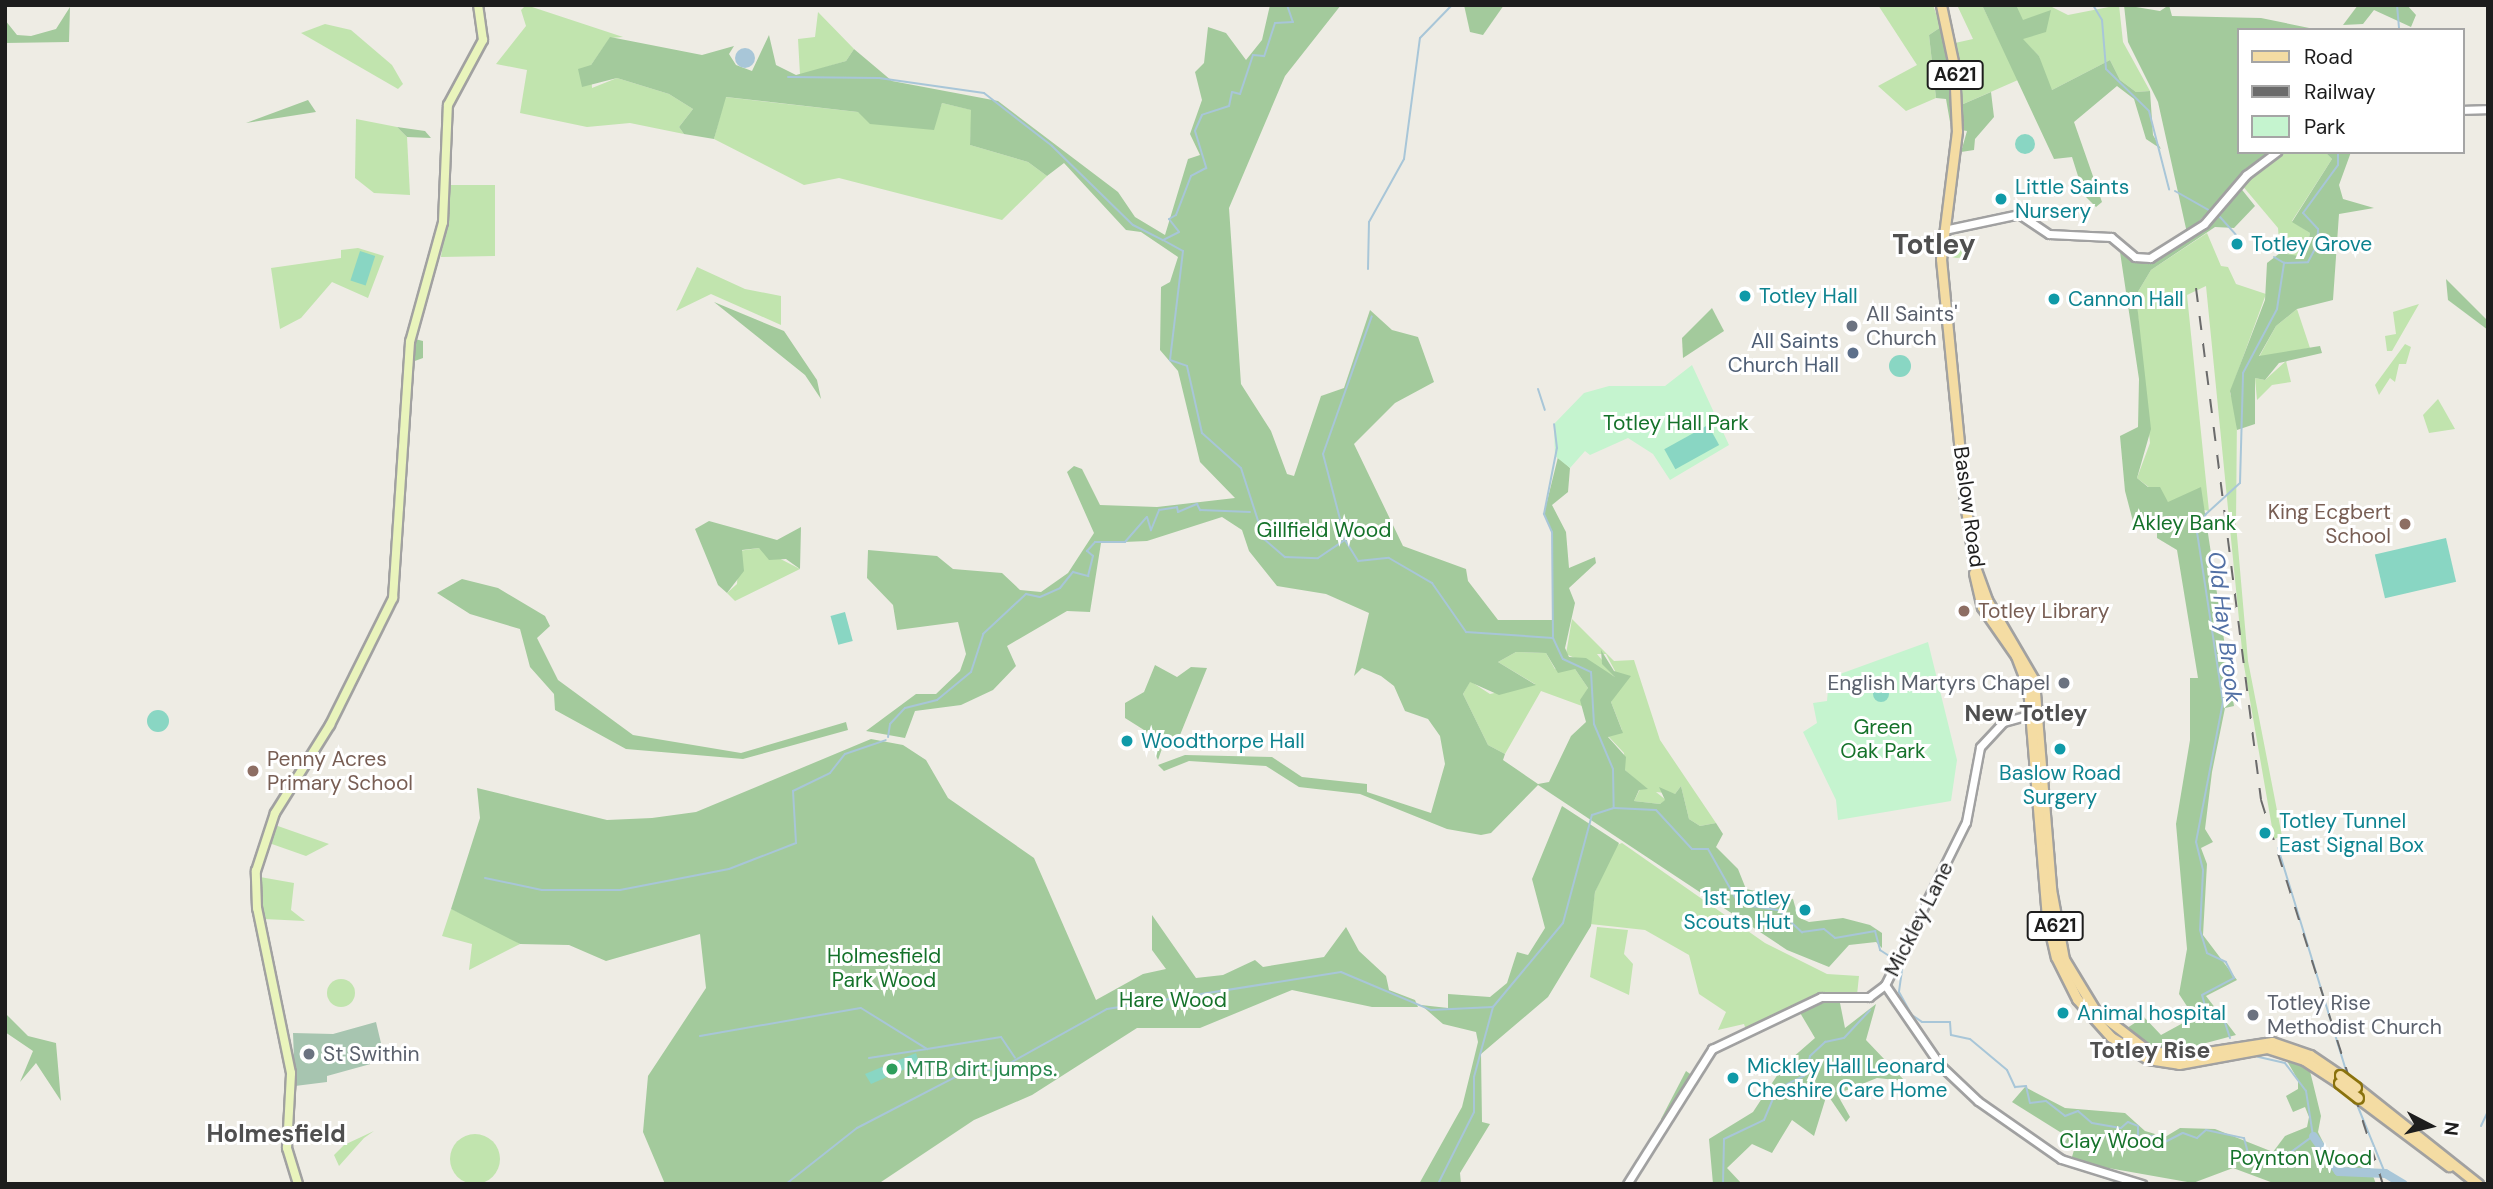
<!DOCTYPE html>
<style>
body{margin:0}
#map{position:relative;width:2493px;height:1189px;overflow:hidden;background:#eeece4;font-family:"DM Sans",sans-serif}
div>[style]{position:absolute}
.grass>*{inset:0;background:#c1e4ae}
.round{border-radius:50%}
.forest>*{inset:0;background:#a3ca9c}
.cemetery>*{inset:0;background:#a7c5b0}
.park>*{inset:0;background:#c5f4cf}
.pitch>*{inset:0;background:#89d6c3;transform-origin:0 0}
.water>*{inset:0;background:#a8c6d8}
.stream>*{height:2px;margin:-1px;padding:0 1px;transform-origin:1px;border-radius:1px;background:#a8c6d8}
.river>*{height:9px;margin:-4.5px;padding:0 4.5px;transform-origin:4.5px;border-radius:4.5px;background:#a8c6d8}
.roads{filter:drop-shadow(2px 0 #a1a1a1) drop-shadow(-2px 0 #a1a1a1) drop-shadow(0 2px #a1a1a1) drop-shadow(0 -2px #a1a1a1)}
.tertiary>*{height:7px;margin:-3.5px;padding:0 3.5px;transform-origin:3.5px;border-radius:3.5px;background:#fff}
.secondary>*{height:8px;margin:-4px;padding:0 4px;transform-origin:4px;border-radius:4px;background:#e9f4bc}
.primary>*{height:9px;margin:-4.5px;padding:0 4.5px;transform-origin:4.5px;border-radius:4.5px;background:#f4dca3}
.rail>*{height:2px;margin-top:-1px;transform-origin:0;background:repeating-linear-gradient(90deg,#6b6b6b 0 14px,transparent 0 28px)}
.bridges{filter:drop-shadow(2px 0 #8a720d) drop-shadow(-2px 0 #8a720d) drop-shadow(0 2px #8a720d) drop-shadow(0 -2px #8a720d)}
.primary-bridge>*{height:9px;margin:-4.5px;padding:0 4.5px;transform-origin:4.5px;border-radius:4.5px;background:#f4dca3}
.dots>*{width:19px;height:19px;translate:-50% -50%;box-sizing:border-box;border:4px solid #fff;border-radius:50%}
span{translate:-50% -50%;white-space:nowrap;text-align:center;line-height:1.15;-webkit-text-stroke:6px #fff;paint-order:stroke}
.shield-label span{padding:2px 5px;background:#fff;border:2px solid;border-radius:5px;-webkit-text-stroke-width:0}
.shield-label{font-size:19px;color:#1d1d1d;font-weight:700}
.culture-label{font-size:21px;color:#0d838f}
.left{translate:0 -50%;text-align:left}
.right{translate:-100% -50%;text-align:right}
.worship-label{font-size:21px;color:#5b616d}
.service-label{font-size:21px;color:#4e5e75}
.park-label{font-size:21px;color:#15722a}
.street-label{font-size:21px;color:#1d1d1d}
.education-label{font-size:21px;color:#785e54}
.leisure-label{font-size:21px;color:#27864d}
.water-label{font-size:23px;color:#5270a5;font-style:italic}
.neighbourhood-label{font-size:23px;color:#505050;font-weight:700}
.quarter-label{font-size:24px;color:#505050;font-weight:700}
.district-label{font-size:28px;color:#505050;font-weight:700}
.frame{position:absolute;inset:0;border:7px solid #1d1d1d;pointer-events:none}
.legend{position:absolute;left:2237px;top:28px;width:228px;height:126px;box-sizing:border-box;background:#fff;border:2px solid #a5a5a5;margin:0;padding:9px 12px;list-style:none;font-size:21px;color:#1d1d1d}
.legend li{display:flex;align-items:center;gap:14px;height:35px}
.legend b{width:35px;border:2px solid #a5a5a5}
.north{position:absolute;left:2395px;top:1091px;width:70px;height:70px;-webkit-text-stroke:5px #fff;paint-order:stroke;rotate:97deg;font-size:19px;font-weight:700;line-height:28px;text-align:center;color:#1d1d1d}
.north::after{content:'';display:block;margin:auto;width:24px;height:32px;background:#1d1d1d;clip-path:polygon(50% 0,100% 100%,50% 72%,0 100%)}
</style>
<div id="map">
<div class="grass">
<i style="clip-path:polygon(526px 5px,623px 37px,610px 38px,591px 65px,592px 88px,617px 78px,669px 94px,693px 109px,679px 127px,684px 134px,630px 123px,587px 127px,520px 113px,527px 70px,496px 64px,526px 26px,521px 10px)"></i>
<i style="clip-path:polygon(1878px 5px,1933px 5px,1941px 27px,1929px 35px,1936px 98px,1906px 111px,1878px 86px,1917px 65px)"></i>
<i style="clip-path:polygon(1957px 5px,1982px 5px,2018px 80px,1961px 105px,1955px 43px,1973px 39px)"></i>
<i style="clip-path:polygon(2016px 5px,2048px 5px,2068px 15px,2119px 5px,2123px 42px,2150px 91px,2136px 92px,2120px 80px,2110px 60px,2052px 90px,2046px 87px,2039px 56px,2022px 39px)"></i>
<i style="clip-path:polygon(818px 12px,854px 49px,846px 61px,800px 75px,798px 39px,815px 37px)"></i>
<i style="clip-path:polygon(325px 24px,351px 30px,392px 65px,403px 84px,398px 89px,301px 33px)"></i>
<i style="clip-path:polygon(725px 97px,858px 112px,933px 129px,942px 103px,972px 110px,970px 145px,1028px 162px,1047px 176px,1002px 220px,839px 178px,804px 185px,714px 139px)"></i>
<i style="clip-path:polygon(356px 119px,397px 127px,407px 137px,410px 195px,374px 193px,355px 178px)"></i>
<i style="clip-path:polygon(2285px 152px,2325px 152px,2332px 159px,2292px 221px,2310px 233px,2305px 258px,2297px 260px,2280px 253px,2278px 228px,2241px 184px)"></i>
<i style="clip-path:polygon(451px 185px,495px 185px,495px 256px,441px 257px)"></i>
<i style="clip-path:polygon(2207px 233px,2221px 266px,2228px 267px,2236px 284px,2266px 294px,2230px 393px,2237px 414px,2236px 524px,2248px 661px,2282px 836px,2274px 839px,2243px 660px,2206px 286px,2187px 295px,2209px 511px,2168px 502px,2137px 478px,2150px 443px,2136px 295px,2151px 270px)"></i>
<i class="round" style="left:1946px;top:236px;width:22px;height:22px"></i>
<i style="clip-path:polygon(358px 248px,384px 256px,368px 298px,332px 282px,301px 318px,280px 329px,271px 268px,341px 258px,341px 250px)"></i>
<i style="clip-path:polygon(697px 267px,745px 289px,781px 296px,781px 325px,711px 294px,676px 311px)"></i>
<i style="clip-path:polygon(2419px 304px,2392px 351px,2387px 351px,2385px 336px,2396px 334px,2393px 312px)"></i>
<i style="clip-path:polygon(2297px 309px,2310px 348px,2259px 357px,2276px 326px)"></i>
<i style="clip-path:polygon(2405px 344px,2411px 347px,2406px 364px,2399px 364px,2395px 382px,2390px 378px,2379px 395px,2375px 385px)"></i>
<i style="clip-path:polygon(2286px 361px,2291px 382px,2272px 385px,2257px 400px,2255px 378px,2265px 380px)"></i>
<i style="clip-path:polygon(2438px 399px,2455px 429px,2429px 433px,2423px 415px)"></i>
<i style="clip-path:polygon(759px 548px,800px 569px,735px 601px,727px 593px,737px 584px,739px 551px)"></i>
<i style="clip-path:polygon(1572px 619px,1614px 661px,1634px 660px,1660px 740px,1716px 823px,1700px 826px,1689px 819px,1681px 786px,1675px 794px,1656px 792px,1666px 800px,1660px 804px,1634px 801px,1642px 785px,1625px 770px,1624px 753px,1608px 736px,1622px 730px,1611px 702px,1619px 686px,1615px 671px,1606px 654px,1597px 654px,1616px 677px,1566px 654px)"></i>
<i style="clip-path:polygon(1516px 652px,1546px 653px,1555px 669px,1575px 669px,1588px 688px,1582px 706px,1541px 691px,1505px 754px,1488px 745px,1463px 694px,1470px 681px,1490px 694px,1535px 684px,1498px 662px)"></i>
<i style="clip-path:polygon(275px 825px,329px 844px,306px 856px,269px 843px)"></i>
<i style="clip-path:polygon(1622px 843px,1765px 943px,1827px 974px,1859px 976px,1857px 995px,1824px 992px,1747px 1033px,1744px 1024px,1718px 1030px,1726px 1012px,1699px 994px,1689px 955px,1645px 930px,1590px 924px,1595px 892px,1614px 846px)"></i>
<i style="clip-path:polygon(260px 877px,294px 883px,291px 910px,305px 921px,264px 919px)"></i>
<i style="clip-path:polygon(451px 909px,494px 928px,520px 944px,469px 970px,472px 944px,442px 936px)"></i>
<i style="clip-path:polygon(1597px 927px,1628px 930px,1624px 954px,1633px 964px,1629px 995px,1590px 977px)"></i>
<i class="round" style="left:327px;top:979px;width:28px;height:28px"></i>
<i style="clip-path:polygon(374px 1131px,364px 1138px,339px 1166px,334px 1155px,344px 1145px)"></i>
<i class="round" style="left:450px;top:1134px;width:50px;height:50px"></i>
</div>
<div class="forest">
<i style="clip-path:polygon(evenodd,1270px 5px,1341px 5px,1285px 76px,1229px 208px,1241px 384px,1271px 431px,1287px 474px,1294px 476px,1321px 396px,1344px 388px,1370px 310px,1392px 330px,1418px 337px,1434px 382px,1395px 403px,1354px 444px,1403px 546px,1466px 569px,1468px 581px,1498px 620px,1552px 620px,1552px 532px,1544px 514px,1558px 457px,1570px 468px,1568px 492px,1552px 505px,1566px 532px,1569px 568px,1595px 557px,1596px 563px,1569px 588px,1575px 603px,1565px 648px,1569px 657px,1586px 658px,1615px 677px,1602px 664px,1601px 650px,1614px 671px,1631px 676px,1611px 702px,1623px 733px,1608px 737px,1626px 757px,1625px 770px,1648px 789px,1639px 790px,1634px 801px,1660px 804px,1665px 800px,1659px 787px,1675px 794px,1681px 786px,1689px 819px,1700px 826px,1716px 823px,1723px 834px,1716px 847px,1738px 869px,1746px 889px,1793px 899px,1798px 917px,1809px 922px,1843px 918px,1870px 925px,1882px 933px,1882px 948px,1876px 942px,1849px 945px,1829px 967px,1787px 950px,1538px 785px,1491px 833px,1481px 835px,1447px 829px,1360px 794px,1299px 787px,1266px 766px,1189px 761px,1164px 771px,1158px 765px,1185px 755px,1272px 757px,1302px 777px,1367px 784px,1367px 792px,1431px 813px,1445px 764px,1440px 736px,1428px 719px,1405px 711px,1394px 686px,1381px 676px,1362px 668px,1354px 676px,1369px 613px,1326px 594px,1277px 586px,1249px 551px,1242px 530px,1222px 517px,1147px 541px,1101px 543px,1090px 612px,1067px 611px,1007px 646px,1016px 666px,993px 690px,961px 705px,915px 711px,905px 738px,866px 731px,916px 694px,936px 694px,960px 671px,966px 654px,958px 622px,897px 630px,893px 605px,867px 578px,868px 550px,937px 556px,953px 569px,1002px 573px,1020px 590px,1041px 592px,1068px 573px,1094px 533px,1067px 472px,1074px 466px,1082px 469px,1100px 505px,1157px 507px,1235px 498px,1200px 462px,1178px 371px,1160px 350px,1161px 287px,1170px 282px,1178px 257px,1141px 232px,1126px 230px,1064px 163px,1047px 176px,1028px 162px,970px 145px,971px 110px,942px 103px,934px 130px,870px 124px,858px 112px,726px 97px,714px 139px,684px 134px,679px 127px,693px 109px,669px 94px,617px 78px,582px 87px,578px 69px,591px 65px,610px 37px,702px 55px,734px 46px,729px 54px,736px 65px,752px 71px,769px 35px,776px 65px,796px 75px,846px 61px,854px 49px,892px 81px,998px 101px,1118px 192px,1135px 217px,1165px 235px,1188px 159px,1200px 155px,1190px 134px,1202px 100px,1195px 72px,1204px 63px,1208px 27px,1226px 33px,1246px 60px,1262px 40px,1270px 5px,1516px 652px,1546px 653px,1558px 673px,1575px 669px,1588px 688px,1580px 700px,1586px 722px,1571px 736px,1549px 782px,1538px 784px,1503px 760px,1505px 754px,1488px 745px,1463px 694px,1470px 682px,1499px 695px,1536px 685px,1498px 662px,1516px 652px)"></i>
<i style="clip-path:polygon(1464px 5px,1504px 5px,1483px 35px,1470px 32px)"></i>
<i style="clip-path:polygon(1982px 5px,2016px 5px,2023px 20px,2051px 10px,2046px 32px,2023px 39px,2039px 56px,2052px 90px,2110px 60px,2120px 80px,2136px 92px,2150px 91px,2153px 135px,2161px 149px,2146px 139px,2134px 99px,2117px 86px,2074px 122px,2102px 202px,2096px 207px,2084px 195px,2072px 157px,2054px 159px)"></i>
<i style="clip-path:polygon(2124px 5px,2160px 11px,2169px 5px,2172px 16px,2261px 18px,2319px 30px,2239px 30px,2239px 152px,2268px 152px,2187px 233px,2158px 102px,2128px 42px)"></i>
<i style="clip-path:polygon(2358px 5px,2407px 5px,2416px 15px,2411px 27px,2374px 10px,2363px 24px,2343px 25px)"></i>
<i style="clip-path:polygon(70px 7px,69px 42px,5px 43px,5px 20px,17px 35px,31px 36px,56px 29px)"></i>
<i style="clip-path:polygon(1941px 27px,1954px 103px,1950px 122px,1946px 99px,1936px 98px,1929px 35px)"></i>
<i style="clip-path:polygon(1991px 92px,1994px 117px,1975px 139px,1974px 150px,1961px 152px,1967px 131px,1961px 130px,1961px 105px)"></i>
<i style="clip-path:polygon(308px 100px,316px 112px,246px 123px)"></i>
<i style="clip-path:polygon(397px 127px,425px 131px,431px 138px,407px 137px)"></i>
<i style="clip-path:polygon(2325px 152px,2351px 152px,2339px 185px,2343px 199px,2374px 208px,2339px 214px,2333px 300px,2297px 309px,2276px 326px,2259px 356px,2320px 346px,2322px 353px,2279px 363px,2265px 380px,2255px 378px,2255px 424px,2237px 430px,2230px 391px,2265px 300px,2267px 263px,2280px 253px,2305px 257px,2310px 233px,2292px 222px,2332px 159px)"></i>
<i style="clip-path:polygon(2239px 186px,2255px 206px,2234px 228px,2215px 227px,2151px 270px,2136px 295px,2151px 429px,2137px 478px,2148px 487px,2160px 487px,2168px 502px,2201px 487px,2234px 706px,2225px 708px,2212px 772px,2205px 829px,2213px 842px,2201px 848px,2207px 864px,2203px 935px,2237px 980px,2206px 996px,2236px 1035px,2176px 1051px,2141px 1043px,2124px 1030px,2144px 1017px,2161px 1035px,2194px 1017px,2179px 994px,2187px 949px,2176px 824px,2190px 740px,2190px 678px,2198px 678px,2177px 550px,2157px 538px,2157px 529px,2135px 529px,2125px 491px,2120px 436px,2138px 427px,2139px 379px,2120px 252px,2142px 263px,2161px 257px,2213px 221px)"></i>
<i style="clip-path:polygon(2446px 279px,2488px 321px,2488px 330px,2448px 300px)"></i>
<i style="clip-path:polygon(714px 302px,784px 331px,817px 380px,821px 399px,805px 375px)"></i>
<i style="clip-path:polygon(1712px 308px,1724px 331px,1683px 358px,1682px 338px)"></i>
<i style="clip-path:polygon(415px 339px,423px 341px,423px 358px,412px 362px)"></i>
<i style="clip-path:polygon(709px 521px,777px 540px,801px 527px,800px 569px,786px 559px,769px 560px,759px 548px,742px 550px,744px 571px,727px 593px,718px 585px,695px 529px)"></i>
<i style="clip-path:polygon(462px 579px,498px 588px,545px 616px,550px 626px,537px 638px,558px 680px,633px 735px,741px 753px,846px 722px,848px 730px,743px 759px,626px 749px,555px 710px,554px 694px,530px 667px,520px 629px,470px 614px,437px 593px)"></i>
<i style="clip-path:polygon(1155px 665px,1177px 677px,1191px 667px,1207px 668px,1180px 735px,1165px 740px,1158px 760px,1144px 730px,1125px 718px,1125px 703px,1144px 692px)"></i>
<i style="clip-path:polygon(871px 739px,903px 745px,926px 760px,948px 798px,1034px 858px,1096px 1000px,1143px 974px,1166px 969px,1152px 950px,1152px 915px,1196px 978px,1223px 975px,1255px 960px,1263px 967px,1324px 957px,1346px 927px,1359px 951px,1386px 976px,1389px 990px,1415px 1000px,1418px 1007px,1372px 1007px,1292px 990px,1200px 1028px,1137px 1028px,1032px 1095px,974px 1120px,878px 1184px,665px 1184px,643px 1132px,648px 1076px,706px 988px,700px 934px,606px 961px,569px 945px,520px 944px,451px 909px,480px 818px,477px 788px,607px 820px,652px 818px,696px 812px)"></i>
<i style="clip-path:polygon(1562px 806px,1619px 843px,1595px 892px,1591px 926px,1548px 997px,1481px 1054px,1482px 1122px,1490px 1124px,1460px 1173px,1461px 1184px,1419px 1184px,1462px 1107px,1478px 1042px,1476px 1032px,1443px 1024px,1421px 1005px,1448px 1008px,1448px 994px,1490px 997px,1507px 983px,1517px 952px,1528px 955px,1545px 928px,1532px 879px)"></i>
<i style="clip-path:polygon(1839px 998px,1845px 1028px,1876px 1004px,1866px 1040px,1905px 1081px,1877px 1078px,1837px 1094px,1850px 1117px,1846px 1122px,1827px 1094px,1814px 1136px,1792px 1120px,1772px 1153px,1752px 1144px,1727px 1168px,1742px 1184px,1713px 1184px,1709px 1139px,1753px 1112px,1784px 1065px,1815px 1038px,1799px 1011px)"></i>
<i style="clip-path:polygon(5px 1013px,28px 1036px,56px 1043px,61px 1101px,36px 1063px,20px 1082px,33px 1051px,5px 1032px)"></i>
<i style="clip-path:polygon(2271px 1054px,2309px 1067px,2321px 1116px,2318px 1132px,2328px 1152px,2341px 1168px,2369px 1165px,2376px 1184px,2276px 1184px,2233px 1168px,2193px 1183px,2097px 1166px,2072px 1157px,2074px 1150px,2063px 1145px,2068px 1137px,2012px 1102px,2025px 1087px,2065px 1108px,2125px 1113px,2145px 1131px,2165px 1137px,2180px 1128px,2215px 1129px,2273px 1152px,2285px 1136px,2307px 1127px,2309px 1117px,2305px 1107px,2293px 1112px,2286px 1096px,2298px 1089px,2298px 1080px,2287px 1061px)"></i>
<i style="clip-path:polygon(1686px 1071px,1693px 1076px,1662px 1124px,1661px 1119px)"></i>
</div>
<div class="cemetery">
<i style="clip-path:polygon(376px 1022px,385px 1060px,327px 1076px,327px 1082px,295px 1086px,293px 1033px,333px 1034px)"></i>
</div>
<div class="park">
<i style="clip-path:polygon(1692px 365px,1729px 445px,1670px 480px,1653px 454px,1628px 438px,1590px 455px,1585px 451px,1570px 468px,1555px 456px,1554px 424px,1584px 393px,1609px 386px,1665px 386px)"></i>
<i style="clip-path:polygon(1928px 642px,1957px 760px,1951px 801px,1838px 820px,1836px 800px,1803px 732px,1817px 723px,1813px 703px,1827px 701px,1829px 678px)"></i>
</div>
<div class="pitch">
<i class="round" style="left:2015px;top:134px;width:20px;height:20px"></i>
<i style="left:360px;top:251px;width:16px;height:31px;rotate:18deg"></i>
<i class="round" style="left:1889px;top:355px;width:22px;height:22px"></i>
<i style="left:1708px;top:425px;width:23px;height:50px;rotate:61deg"></i>
<i style="left:2446px;top:538px;width:45px;height:73px;rotate:77deg"></i>
<i style="left:845px;top:612px;width:30px;height:15px;rotate:75deg"></i>
<i class="round" style="left:1873px;top:686px;width:16px;height:16px"></i>
<i class="round" style="left:147px;top:710px;width:22px;height:22px"></i>
<i style="clip-path:polygon(916px 1053px,919px 1063px,871px 1084px,865px 1074px)"></i>
</div>
<div class="water">
<i class="round" style="left:735px;top:48px;width:20px;height:20px"></i>
</div>
<div class="stream">
<i style="left:1287px;top:5px;width:18px;rotate:71deg"></i>
<i style="left:1293px;top:22px;width:18px;rotate:177deg"></i>
<i style="left:1275px;top:23px;width:35px;rotate:108deg"></i>
<i style="left:1264px;top:56px;width:11px;rotate:-175deg"></i>
<i style="left:1253px;top:55px;width:41px;rotate:108.4deg"></i>
<i style="left:1240px;top:94px;width:8px;rotate:-166deg"></i>
<i style="left:1232px;top:92px;width:14px;rotate:102deg"></i>
<i style="left:1229px;top:106px;width:28px;rotate:162deg"></i>
<i style="left:1202px;top:115px;width:17px;rotate:114deg"></i>
<i style="left:1195px;top:131px;width:39px;rotate:73deg"></i>
<i style="left:1206px;top:168px;width:17px;rotate:152deg"></i>
<i style="left:1191px;top:176px;width:42px;rotate:111deg"></i>
<i style="left:1176px;top:215px;width:8px;rotate:150deg"></i>
<i style="left:1169px;top:219px;width:16px;rotate:52deg"></i>
<i style="left:1179px;top:232px;width:18px;rotate:153deg"></i>
<i style="left:1163px;top:240px;width:23px;rotate:29deg"></i>
<i style="left:1183px;top:251px;width:110px;rotate:96.8deg"></i>
<i style="left:1170px;top:360px;width:18px;rotate:19deg"></i>
<i style="left:1187px;top:366px;width:69px;rotate:77.4deg"></i>
<i style="left:1202px;top:433px;width:52px;rotate:41.9deg"></i>
<i style="left:1241px;top:468px;width:75px;rotate:72.1deg"></i>
<i style="left:1264px;top:539px;width:28px;rotate:41deg"></i>
<i style="left:1285px;top:557px;width:33px;rotate:2deg"></i>
<i style="left:1318px;top:558px;width:32px;rotate:-34deg"></i>
<i style="left:1345px;top:540px;width:25px;rotate:58deg"></i>
<i style="left:1358px;top:561px;width:31px;rotate:-6deg"></i>
<i style="left:1389px;top:558px;width:50px;rotate:30.2deg"></i>
<i style="left:1432px;top:583px;width:60px;rotate:55.2deg"></i>
<i style="left:1466px;top:632px;width:87px;rotate:3.9deg"></i>
<i style="left:1553px;top:638px;width:23px;rotate:65deg"></i>
<i style="left:1563px;top:659px;width:31px;rotate:25deg"></i>
<i style="left:1591px;top:672px;width:52px;rotate:86.7deg"></i>
<i style="left:1594px;top:724px;width:49px;rotate:67.1deg"></i>
<i style="left:1613px;top:769px;width:39px;rotate:89deg"></i>
<i style="left:1614px;top:808px;width:42px;rotate:2.7deg"></i>
<i style="left:1656px;top:810px;width:53px;rotate:47.3deg"></i>
<i style="left:1692px;top:849px;width:16px"></i>
<i style="left:1708px;top:849px;width:63px;rotate:60.6deg"></i>
<i style="left:1739px;top:904px;width:39px;rotate:9deg"></i>
<i style="left:1778px;top:910px;width:33px;rotate:43deg"></i>
<i style="left:1802px;top:932px;width:22px;rotate:-8deg"></i>
<i style="left:1824px;top:929px;width:14px;rotate:39deg"></i>
<i style="left:1835px;top:938px;width:41px;rotate:-9.9deg"></i>
<i style="left:1875px;top:931px;width:20px;rotate:75deg"></i>
<i style="left:1880px;top:950px;width:17px;rotate:33deg"></i>
<i style="left:2093px;top:5px;width:17px;rotate:59deg"></i>
<i style="left:2102px;top:20px;width:49px;rotate:85.3deg"></i>
<i style="left:2106px;top:69px;width:60px;rotate:44.3deg"></i>
<i style="left:2149px;top:111px;width:81px;rotate:75.6deg"></i>
<i style="left:2397px;top:5px;width:25px;rotate:85deg"></i>
<i style="left:788px;top:77px;width:91px;rotate:0.6deg"></i>
<i style="left:879px;top:78px;width:106px;rotate:8.1deg"></i>
<i style="left:984px;top:93px;width:86px;rotate:37.9deg"></i>
<i style="left:1052px;top:146px;width:113px;rotate:44.3deg"></i>
<i style="left:1133px;top:225px;width:33px;rotate:27deg"></i>
<i style="left:2175px;top:191px;width:43px;rotate:29.6deg"></i>
<i style="left:2220px;top:217px;width:24px;rotate:48deg"></i>
<i style="left:2274px;top:257px;width:12px;rotate:31deg"></i>
<i style="left:1368px;top:269px;width:47px;rotate:-88.8deg"></i>
<i style="left:1369px;top:222px;width:72px;rotate:-60.9deg"></i>
<i style="left:1404px;top:159px;width:122px;rotate:-82.5deg"></i>
<i style="left:1420px;top:38px;width:46px;rotate:-45.9deg"></i>
<i style="left:1538px;top:389px;width:22px;rotate:72deg"></i>
<i style="left:1345px;top:538px;width:87px;rotate:-104.7deg"></i>
<i style="left:1323px;top:454px;width:146px;rotate:-70.5deg"></i>
<i style="left:1553px;top:638px;width:106px;rotate:-90.5deg"></i>
<i style="left:1552px;top:532px;width:20px;rotate:-114deg"></i>
<i style="left:1544px;top:514px;width:67px;rotate:-78.9deg"></i>
<i style="left:1557px;top:448px;width:24px;rotate:-97deg"></i>
<i style="left:888px;top:737px;width:13px;rotate:-81deg"></i>
<i style="left:890px;top:724px;width:22px;rotate:-47deg"></i>
<i style="left:905px;top:708px;width:33px;rotate:-14deg"></i>
<i style="left:937px;top:700px;width:44px;rotate:-39.5deg"></i>
<i style="left:971px;top:672px;width:40px;rotate:-72deg"></i>
<i style="left:983px;top:634px;width:59px;rotate:-42.9deg"></i>
<i style="left:1026px;top:594px;width:14px;rotate:12deg"></i>
<i style="left:1040px;top:597px;width:22px;rotate:-24deg"></i>
<i style="left:1060px;top:588px;width:21px;rotate:-51deg"></i>
<i style="left:1073px;top:572px;width:16px;rotate:15deg"></i>
<i style="left:1088px;top:576px;width:21px;rotate:-76deg"></i>
<i style="left:1093px;top:556px;width:8px;rotate:-140deg"></i>
<i style="left:1087px;top:551px;width:12px;rotate:-48deg"></i>
<i style="left:1095px;top:542px;width:30px"></i>
<i style="left:1125px;top:542px;width:33px;rotate:-49deg"></i>
<i style="left:1147px;top:517px;width:14px;rotate:73deg"></i>
<i style="left:1151px;top:530px;width:22px;rotate:-68deg"></i>
<i style="left:1159px;top:510px;width:18px;rotate:-9deg"></i>
<i style="left:1177px;top:507px;width:5px;rotate:79deg"></i>
<i style="left:1178px;top:512px;width:21px;rotate:-23deg"></i>
<i style="left:1197px;top:504px;width:7px;rotate:63deg"></i>
<i style="left:1200px;top:510px;width:50px;rotate:2.3deg"></i>
<i style="left:2278px;top:848px;width:235px;rotate:73deg"></i>
<i style="left:485px;top:878px;width:58px;rotate:11.9deg"></i>
<i style="left:542px;top:890px;width:78px"></i>
<i style="left:620px;top:890px;width:111px;rotate:-10.9deg"></i>
<i style="left:729px;top:869px;width:72px;rotate:-21.2deg"></i>
<i style="left:796px;top:843px;width:52px;rotate:-93.3deg"></i>
<i style="left:793px;top:791px;width:41px;rotate:-25.9deg"></i>
<i style="left:830px;top:773px;width:24px;rotate:-52deg"></i>
<i style="left:845px;top:754px;width:43px;rotate:-18.9deg"></i>
<i style="left:1902px;top:970px;width:22px;rotate:98deg"></i>
<i style="left:1899px;top:992px;width:26px;rotate:61deg"></i>
<i style="left:1912px;top:1015px;width:12px;rotate:35deg"></i>
<i style="left:1922px;top:1022px;width:28px"></i>
<i style="left:1950px;top:1022px;width:13px;rotate:86deg"></i>
<i style="left:1951px;top:1035px;width:19px;rotate:12deg"></i>
<i style="left:1970px;top:1039px;width:48px;rotate:40deg"></i>
<i style="left:2007px;top:1070px;width:19px;rotate:65deg"></i>
<i style="left:2015px;top:1087px;width:11px;rotate:-5deg"></i>
<i style="left:2026px;top:1086px;width:17px;rotate:77deg"></i>
<i style="left:2030px;top:1103px;width:16px;rotate:-7deg"></i>
<i style="left:2046px;top:1101px;width:24px;rotate:38deg"></i>
<i style="left:2065px;top:1116px;width:14px;rotate:-21deg"></i>
<i style="left:2078px;top:1111px;width:18px;rotate:41deg"></i>
<i style="left:2092px;top:1123px;width:29px;rotate:10deg"></i>
<i style="left:2121px;top:1128px;width:9px;rotate:-41deg"></i>
<i style="left:2128px;top:1122px;width:11px;rotate:22deg"></i>
<i style="left:2138px;top:1126px;width:11px;rotate:90deg"></i>
<i style="left:2138px;top:1137px;width:19px;rotate:-3deg"></i>
<i style="left:2157px;top:1136px;width:9px;rotate:49deg"></i>
<i style="left:2163px;top:1143px;width:22px;rotate:-27deg"></i>
<i style="left:2183px;top:1133px;width:15px;rotate:20deg"></i>
<i style="left:2197px;top:1138px;width:12px;rotate:-42deg"></i>
<i style="left:2206px;top:1130px;width:39px;rotate:12deg"></i>
<i style="left:2244px;top:1138px;width:23px;rotate:75deg"></i>
<i style="left:2250px;top:1160px;width:11px;rotate:27deg"></i>
<i style="left:2260px;top:1165px;width:13px;rotate:-77deg"></i>
<i style="left:2263px;top:1152px;width:19px;rotate:25deg"></i>
<i style="left:2280px;top:1160px;width:41px;rotate:-36deg"></i>
<i style="left:2313px;top:1136px;width:46px;rotate:-98.8deg"></i>
<i style="left:2306px;top:1091px;width:35px;rotate:-127deg"></i>
<i style="left:2285px;top:1063px;width:28px;rotate:-167deg"></i>
<i style="left:700px;top:1036px;width:163px;rotate:-9.9deg"></i>
<i style="left:861px;top:1008px;width:78px;rotate:31.8deg"></i>
<i style="left:927px;top:1049px;width:75px;rotate:-9.2deg"></i>
<i style="left:1001px;top:1037px;width:25px;rotate:56deg"></i>
<i style="left:2230px;top:1038px;width:23px;rotate:-108deg"></i>
<i style="left:2223px;top:1016px;width:21px;rotate:-151deg"></i>
<i style="left:2205px;top:1006px;width:11px;rotate:-105deg"></i>
<i style="left:2202px;top:995px;width:36px;rotate:-28deg"></i>
<i style="left:2234px;top:978px;width:18px;rotate:-117deg"></i>
<i style="left:2226px;top:962px;width:21px;rotate:-155deg"></i>
<i style="left:2207px;top:953px;width:24px;rotate:-107deg"></i>
<i style="left:2200px;top:930px;width:60px;rotate:-87.1deg"></i>
<i style="left:2203px;top:870px;width:29px;rotate:-104deg"></i>
<i style="left:2196px;top:842px;width:143px;rotate:-79.1deg"></i>
<i style="left:2223px;top:702px;width:171px;rotate:-98.7deg"></i>
<i style="left:2197px;top:533px;width:21px;rotate:-65deg"></i>
<i style="left:2206px;top:514px;width:46px;rotate:-42.4deg"></i>
<i style="left:2240px;top:483px;width:110px;rotate:-88.4deg"></i>
<i style="left:2243px;top:373px;width:72px;rotate:-62deg"></i>
<i style="left:2277px;top:309px;width:47px;rotate:-81.3deg"></i>
<i style="left:2284px;top:263px;width:24px;rotate:-2deg"></i>
<i style="left:2308px;top:262px;width:19px;rotate:-62deg"></i>
<i style="left:2317px;top:245px;width:16px;rotate:-86deg"></i>
<i style="left:2318px;top:229px;width:22px;rotate:-133deg"></i>
<i style="left:2303px;top:213px;width:59px;rotate:-53.9deg"></i>
<i style="left:2338px;top:165px;width:13px;rotate:-90deg"></i>
<i style="left:869px;top:1058px;width:59px;rotate:-8.8deg"></i>
<i style="left:2358px;top:1107px;width:71px;rotate:67.8deg"></i>
<i style="left:2481px;top:1126px;width:17px;rotate:-65deg"></i>
<i style="left:786px;top:1184px;width:90px;rotate:-38.3deg"></i>
<i style="left:857px;top:1128px;width:122px;rotate:-27.4deg"></i>
<i style="left:965px;top:1072px;width:36px;rotate:-6deg"></i>
<i style="left:1001px;top:1068px;width:121px;rotate:-29.1deg"></i>
<i style="left:1107px;top:1009px;width:237px;rotate:-9deg"></i>
<i style="left:1341px;top:972px;width:98px;rotate:22.9deg"></i>
<i style="left:1431px;top:1010px;width:62px;rotate:-2.8deg"></i>
<i style="left:1493px;top:1007px;width:109px;rotate:-50.2deg"></i>
<i style="left:1563px;top:923px;width:112px;rotate:-75deg"></i>
<i style="left:1592px;top:815px;width:22px;rotate:-18deg"></i>
<i style="left:1438px;top:1184px;width:80px;rotate:-63.4deg"></i>
<i style="left:1474px;top:1112px;width:35px;rotate:-90deg"></i>
<i style="left:1474px;top:1077px;width:73px;rotate:-74.8deg"></i>
<i style="left:1723px;top:1184px;width:45px;rotate:-88.7deg"></i>
<i style="left:1724px;top:1139px;width:44px;rotate:-25.4deg"></i>
<i style="left:1764px;top:1120px;width:34px;rotate:-67deg"></i>
<i style="left:1777px;top:1089px;width:30px;rotate:-26deg"></i>
<i style="left:1804px;top:1076px;width:21px;rotate:-73deg"></i>
<i style="left:1810px;top:1056px;width:21px;rotate:-43deg"></i>
<i style="left:1825px;top:1042px;width:19px;rotate:-12deg"></i>
<i style="left:1844px;top:1038px;width:38px;rotate:-47deg"></i>
</div>
<div class="river">
<i style="left:2313px;top:1136px;width:43px;rotate:54.5deg"></i>
<i style="left:2338px;top:1171px;width:47px;rotate:2.4deg"></i>
<i style="left:2385px;top:1173px;width:21px;rotate:31deg"></i>
</div>
<div class="roads">
<div class="tertiary">
<i style="left:2463px;top:110px;width:25px;rotate:-2deg"></i>
<i style="left:1944px;top:230px;width:77px;rotate:-12deg"></i>
<i style="left:2019px;top:214px;width:36px;rotate:34deg"></i>
<i style="left:2049px;top:234px;width:62px;rotate:2.8deg"></i>
<i style="left:2111px;top:237px;width:31px;rotate:40deg"></i>
<i style="left:2135px;top:257px;width:15px;rotate:4deg"></i>
<i style="left:2150px;top:258px;width:64px;rotate:-32.2deg"></i>
<i style="left:2204px;top:224px;width:65px;rotate:-49.4deg"></i>
<i style="left:2246px;top:175px;width:39px;rotate:-37deg"></i>
<i style="left:1885px;top:985px;width:97px;rotate:55.5deg"></i>
<i style="left:1940px;top:1065px;width:52px;rotate:43.5deg"></i>
<i style="left:1978px;top:1101px;width:101px;rotate:34.9deg"></i>
<i style="left:2061px;top:1159px;width:85px;rotate:17.2deg"></i>
<i style="left:1627px;top:1184px;width:160px;rotate:-57.8deg"></i>
<i style="left:1712px;top:1049px;width:121px;rotate:-25.5deg"></i>
<i style="left:1821px;top:997px;width:48px"></i>
<i style="left:1869px;top:997px;width:20px;rotate:-37deg"></i>
<i style="left:1885px;top:985px;width:182px;rotate:-63.6deg"></i>
<i style="left:1966px;top:822px;width:76px;rotate:-79.4deg"></i>
<i style="left:1980px;top:747px;width:34px;rotate:-47deg"></i>
<i style="left:2003px;top:722px;width:31px;rotate:-15deg"></i>
</div>
<div class="secondary">
<i style="left:298px;top:1184px;width:38px;rotate:-107deg"></i>
<i style="left:287px;top:1148px;width:75px;rotate:-86.9deg"></i>
<i style="left:291px;top:1073px;width:168px;rotate:-101.6deg"></i>
<i style="left:257px;top:908px;width:37px;rotate:-92deg"></i>
<i style="left:256px;top:871px;width:61px;rotate:-71.9deg"></i>
<i style="left:275px;top:813px;width:104px;rotate:-58deg"></i>
<i style="left:330px;top:725px;width:142px;rotate:-63.6deg"></i>
<i style="left:393px;top:598px;width:257px;rotate:-86.2deg"></i>
<i style="left:410px;top:342px;width:124px;rotate:-74.6deg"></i>
<i style="left:443px;top:222px;width:117px;rotate:-87.6deg"></i>
<i style="left:448px;top:105px;width:74px;rotate:-61.7deg"></i>
<i style="left:483px;top:40px;width:35px;rotate:-98deg"></i>
</div>
<div class="primary">
<i style="left:1941px;top:5px;width:62px;rotate:78deg"></i>
<i style="left:1954px;top:66px;width:65px;rotate:87.4deg"></i>
<i style="left:1957px;top:131px;width:129px;rotate:97.1deg"></i>
<i style="left:1941px;top:259px;width:244px;rotate:84.4deg"></i>
<i style="left:1965px;top:502px;width:63px;rotate:81.7deg"></i>
<i style="left:1974px;top:564px;width:38px;rotate:70deg"></i>
<i style="left:1987px;top:600px;width:93px;rotate:59.6deg"></i>
<i style="left:2034px;top:680px;width:210px;rotate:85.3deg"></i>
<i style="left:2051px;top:889px;width:71px;rotate:79.5deg"></i>
<i style="left:2064px;top:959px;width:60px;rotate:58.7deg"></i>
<i style="left:2095px;top:1010px;width:67px;rotate:37.7deg"></i>
<i style="left:2148px;top:1051px;width:40px;rotate:5.7deg"></i>
<i style="left:2188px;top:1055px;width:85px;rotate:-8.8deg"></i>
<i style="left:2272px;top:1042px;width:40px;rotate:18.9deg"></i>
<i style="left:2310px;top:1055px;width:36px;rotate:34deg"></i>
<i style="left:1974px;top:573px;width:35px;rotate:77deg"></i>
<i style="left:1982px;top:607px;width:60px;rotate:55.2deg"></i>
<i style="left:2016px;top:656px;width:33px;rotate:69deg"></i>
<i style="left:2028px;top:687px;width:233px;rotate:85.3deg"></i>
<i style="left:2047px;top:919px;width:39px;rotate:77deg"></i>
<i style="left:2056px;top:957px;width:47px;rotate:63.4deg"></i>
<i style="left:2077px;top:999px;width:51px;rotate:48.2deg"></i>
<i style="left:2111px;top:1037px;width:43px;rotate:30.7deg"></i>
<i style="left:2148px;top:1059px;width:31px;rotate:9deg"></i>
<i style="left:2179px;top:1064px;width:89px;rotate:-10.3deg"></i>
<i style="left:2267px;top:1048px;width:39px;rotate:18deg"></i>
<i style="left:2304px;top:1060px;width:42px;rotate:33.3deg"></i>
<i style="left:2356px;top:1087px;width:156px;rotate:38.5deg"></i>
<i style="left:2358px;top:1098px;width:114px;rotate:36.8deg"></i>
</div>
</div>
<div class="rail">
<i style="left:2196px;top:288px;width:516px;rotate:82.76deg"></i>
<i style="left:2261px;top:800px;width:403px;rotate:72.4deg"></i>
</div>
<div class="bridges">
<div class="primary-bridge">
<i style="left:2340px;top:1075px;width:20px;rotate:37deg"></i>
<i style="left:2339px;top:1083px;width:24px;rotate:38deg"></i>
</div>
</div>
<div class="dots">
<i style="left:2001px;top:199px;background:#0f9aa8"></i>
<i style="left:2237px;top:244px;background:#0f9aa8"></i>
<i style="left:1745px;top:296px;background:#0f9aa8"></i>
<i style="left:2054px;top:299px;background:#0f9aa8"></i>
<i style="left:1852px;top:326px;background:#6b7280"></i>
<i style="left:1853px;top:353px;background:#5c6f8a"></i>
<i style="left:2405px;top:524px;background:#8d6e63"></i>
<i style="left:1964px;top:611px;background:#8d6e63"></i>
<i style="left:2064px;top:683px;background:#6b7280"></i>
<i style="left:1127px;top:741px;background:#0f9aa8"></i>
<i style="left:2060px;top:749px;background:#0f9aa8"></i>
<i style="left:253px;top:771px;background:#8d6e63"></i>
<i style="left:2265px;top:833px;background:#0f9aa8"></i>
<i style="left:1805px;top:910px;background:#0f9aa8"></i>
<i style="left:2063px;top:1013px;background:#0f9aa8"></i>
<i style="left:2253px;top:1015px;background:#6b7280"></i>
<i style="left:309px;top:1054px;background:#6b7280"></i>
<i style="left:892px;top:1069px;background:#2e9e5b"></i>
<i style="left:1733px;top:1078px;background:#0f9aa8"></i>
</div>
<div class="shield-label">
<span style="left:1955px;top:75px">A621</span>
<span style="left:2055px;top:926px">A621</span>
</div>
<div class="culture-label">
<span class="left" style="left:2015px;top:199px">Little Saints<br>Nursery</span>
<span class="left" style="left:2251px;top:244px">Totley Grove</span>
<span class="left" style="left:1759px;top:296px">Totley Hall</span>
<span class="left" style="left:2068px;top:299px">Cannon Hall</span>
<span class="left" style="left:1141px;top:741px">Woodthorpe Hall</span>
<span style="left:2060px;top:785px">Baslow Road<br>Surgery</span>
<span class="left" style="left:2279px;top:833px">Totley Tunnel<br>East Signal Box</span>
<span class="right" style="left:1791px;top:910px">1st Totley<br>Scouts Hut</span>
<span class="left" style="left:2077px;top:1013px">Animal hospital</span>
<span class="left" style="left:1747px;top:1078px">Mickley Hall Leonard<br>Cheshire Care Home</span>
</div>
<div class="worship-label">
<span class="left" style="left:1866px;top:326px">All Saints'<br>Church</span>
<span class="right" style="left:2050px;top:683px">English Martyrs Chapel</span>
<span class="left" style="left:2267px;top:1015px">Totley Rise<br>Methodist Church</span>
<span class="left" style="left:323px;top:1054px">St Swithin</span>
</div>
<div class="service-label">
<span class="right" style="left:1839px;top:353px">All Saints<br>Church Hall</span>
</div>
<div class="park-label">
<span style="left:1676px;top:423px">Totley Hall Park</span>
<span style="left:2184px;top:523px">Akley Bank</span>
<span style="left:1324px;top:530px">Gillfield Wood</span>
<span style="left:1883px;top:739px">Green<br>Oak Park</span>
<span style="left:884px;top:968px">Holmesfield<br>Park Wood</span>
<span style="left:1173px;top:1000px">Hare Wood</span>
<span style="left:2112px;top:1141px">Clay Wood</span>
<span style="left:2301px;top:1158px">Poynton Wood</span>
</div>
<div class="street-label">
<span style="left:1969px;top:507px;rotate:82deg">Baslow Road</span>
<span style="left:1919px;top:919px;rotate:-63deg">Mickley Lane</span>
</div>
<div class="education-label">
<span class="right" style="left:2391px;top:524px">King Ecgbert<br>School</span>
<span class="left" style="left:1978px;top:611px">Totley Library</span>
<span class="left" style="left:267px;top:771px">Penny Acres<br>Primary School</span>
</div>
<div class="leisure-label">
<span class="left" style="left:906px;top:1069px">MTB dirt jumps.</span>
</div>
<div class="water-label">
<span style="left:2225px;top:627px;rotate:83deg">Old Hay Brook</span>
</div>
<div class="neighbourhood-label">
<span style="left:2026px;top:713px">New Totley</span>
<span style="left:2150px;top:1050px">Totley Rise</span>
</div>
<div class="quarter-label">
<span style="left:276px;top:1134px">Holmesfield</span>
</div>
<div class="district-label">
<span style="left:1934px;top:245px">Totley</span>
</div>
<div class="frame"></div>
<ul class="legend">
<li><b style="height:9px;background:#f4dca3"></b>Road</li>
<li><b style="height:9px;background:#6b6b6b"></b>Railway</li>
<li><b style="height:19px;background:#c5f4cf"></b>Park</li>
</ul>
<div class="north">N</div>
</div>
